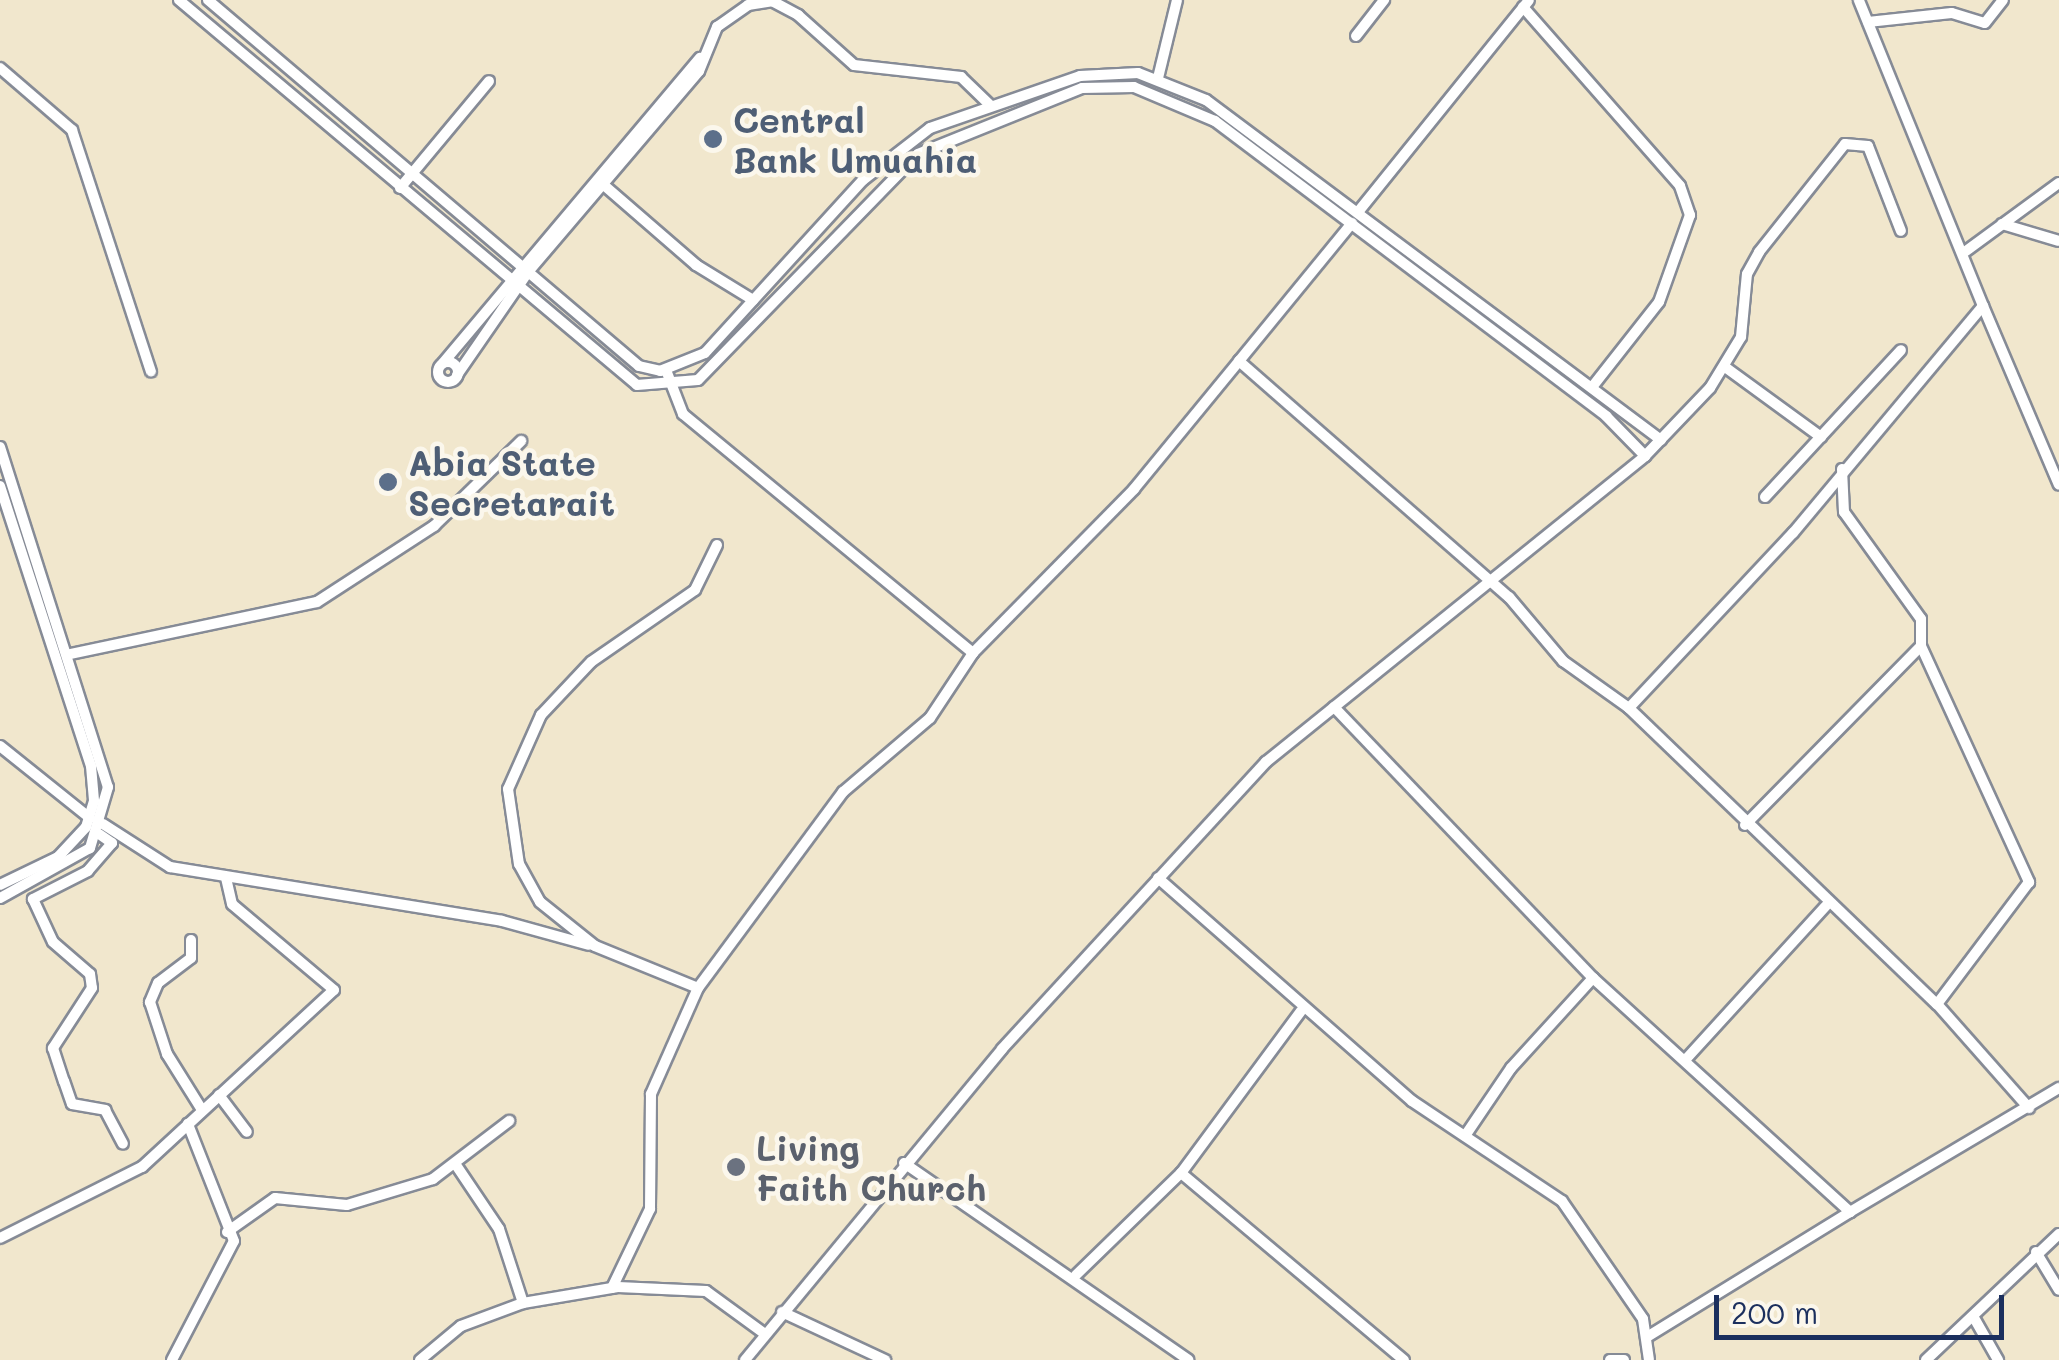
<!DOCTYPE html>
<style>
body{margin:0}
#map{position:relative;width:2059px;height:1360px;overflow:hidden;background:#f1e7cd;font-family:Mali,sans-serif}
div>[style]{position:absolute}
.roads{filter:drop-shadow(2px 0 #868b96) drop-shadow(-2px 0 #868b96) drop-shadow(0 2px #868b96) drop-shadow(0 -2px #868b96)}
.minor>*{height:10px;margin:-5px;padding:0 5px;transform-origin:5px;border-radius:5px;background:#fff}
.minor>.ring{margin:-5px;padding:0;box-sizing:content-box;background:none;border:10px solid #fff;border-radius:50%}
.dots>*{width:28px;height:28px;translate:-50% -50%;box-sizing:border-box;border:5px solid #fbf7ec;border-radius:50%}
span{translate:-50% -50%;white-space:nowrap;text-align:center;line-height:1.15;-webkit-text-stroke:9px #fbf7ec;paint-order:stroke}
.service-label{font-size:35px;color:#4e5e75;font-weight:700}
.left{translate:0 -50%;text-align:left}
.worship-label{font-size:35px;color:#5b616d;font-weight:700}
.scale{position:absolute;left:1714px;top:1295px;width:290px;height:45px;box-sizing:border-box;border:5px solid #1b2f5e;border-top:0;padding-left:12px;font-size:30px;line-height:35px;white-space:nowrap;color:#1b2f5e;-webkit-text-stroke:8px #fbf7ec;paint-order:stroke}
</style>
<div id="map">
<div class="roads">
<div class="minor">
<i style="left:179px;top:0;width:598px;rotate:40.05deg"></i>
<i style="left:637px;top:385px;width:61px;rotate:-4.7deg"></i>
<i style="left:698px;top:380px;width:315px;rotate:-45.8deg"></i>
<i style="left:918px;top:154px;width:177px;rotate:-21.9deg"></i>
<i style="left:1082px;top:88px;width:52px;rotate:-1.1deg"></i>
<i style="left:1134px;top:87px;width:88px;rotate:22.8deg"></i>
<i style="left:1215px;top:121px;width:490px;rotate:37deg"></i>
<i style="left:1606px;top:416px;width:56px;rotate:45.7deg"></i>
<i style="left:208px;top:0;width:565px;rotate:40.34deg"></i>
<i style="left:639px;top:366px;width:22px;rotate:13deg"></i>
<i style="left:660px;top:371px;width:48px;rotate:-21.8deg"></i>
<i style="left:705px;top:353px;width:234px;rotate:-47.6deg"></i>
<i style="left:863px;top:180px;width:85px;rotate:-37.8deg"></i>
<i style="left:930px;top:128px;width:159px;rotate:-19.1deg"></i>
<i style="left:1080px;top:76px;width:58px;rotate:-3deg"></i>
<i style="left:1138px;top:73px;width:73px;rotate:21.7deg"></i>
<i style="left:1206px;top:100px;width:568px;rotate:36.77deg"></i>
<i style="left:1523px;top:7px;width:238px;rotate:48.7deg"></i>
<i style="left:1680px;top:186px;width:31px;rotate:71deg"></i>
<i style="left:1690px;top:215px;width:92px;rotate:109.6deg"></i>
<i style="left:1659px;top:302px;width:108px;rotate:128.2deg"></i>
<i style="left:1868px;top:22px;width:84px;rotate:-6.1deg"></i>
<i style="left:1952px;top:13px;width:34px;rotate:17deg"></i>
<i style="left:1985px;top:23px;width:29px;rotate:-52deg"></i>
<i style="left:1356px;top:36px;width:46px;rotate:-52.1deg"></i>
<i style="left:0;top:68px;width:95px;rotate:40.7deg"></i>
<i style="left:72px;top:130px;width:254px;rotate:71.9deg"></i>
<i style="left:1158px;top:78px;width:80px;rotate:-76.3deg"></i>
<i style="left:598px;top:180px;width:130px;rotate:40.9deg"></i>
<i style="left:696px;top:265px;width:67px;rotate:31.6deg"></i>
<i style="left:400px;top:188px;width:139px;rotate:-50.2deg"></i>
<i style="left:1358px;top:212px;width:272px;rotate:-51.1deg"></i>
<i style="left:1352px;top:223px;width:178px;rotate:129.3deg"></i>
<i style="left:1239px;top:361px;width:359px;rotate:41.2deg"></i>
<i style="left:1509px;top:597px;width:84px;rotate:49.8deg"></i>
<i style="left:1563px;top:661px;width:81px;rotate:35.5deg"></i>
<i style="left:1629px;top:708px;width:427px;rotate:43.9deg"></i>
<i style="left:1937px;top:1004px;width:139px;rotate:48.5deg"></i>
<i style="left:2002px;top:224px;width:59px;rotate:16.6deg"></i>
<i style="left:1966px;top:251px;width:115px;rotate:-36.2deg"></i>
<i style="left:1983px;top:306px;width:194px;rotate:67deg"></i>
<i class="ring" style="left:438px;top:362px;width:10px;height:10px"></i>
<i style="left:443px;top:363px;width:399px;rotate:-49.9deg"></i>
<i style="left:1725px;top:367px;width:119px;rotate:36.1deg"></i>
<i style="left:666px;top:370px;width:47px;rotate:68.9deg"></i>
<i style="left:683px;top:414px;width:376px;rotate:39.5deg"></i>
<i style="left:457px;top:375px;width:125px;rotate:-55.4deg"></i>
<i style="left:528px;top:272px;width:264px;rotate:-49.6deg"></i>
<i style="left:699px;top:71px;width:48px;rotate:-67.8deg"></i>
<i style="left:717px;top:27px;width:38px;rotate:-35deg"></i>
<i style="left:748px;top:5px;width:24px;rotate:-9deg"></i>
<i style="left:772px;top:1px;width:30px;rotate:28deg"></i>
<i style="left:798px;top:15px;width:75px;rotate:41.8deg"></i>
<i style="left:854px;top:65px;width:108px;rotate:6.4deg"></i>
<i style="left:961px;top:77px;width:39px;rotate:44deg"></i>
<i style="left:0;top:447px;width:357px;rotate:72.4deg"></i>
<i style="left:108px;top:787px;width:64px;rotate:106.4deg"></i>
<i style="left:90px;top:848px;width:103px;rotate:150.9deg"></i>
<i style="left:0;top:486px;width:294px;rotate:72deg"></i>
<i style="left:91px;top:766px;width:35px;rotate:85deg"></i>
<i style="left:94px;top:801px;width:27px;rotate:107deg"></i>
<i style="left:86px;top:827px;width:41px;rotate:133deg"></i>
<i style="left:58px;top:857px;width:64px;rotate:154.2deg"></i>
<i style="left:1765px;top:497px;width:200px;rotate:-47.2deg"></i>
<i style="left:717px;top:545px;width:50px;rotate:116.1deg"></i>
<i style="left:695px;top:590px;width:126px;rotate:145.3deg"></i>
<i style="left:591px;top:662px;width:73px;rotate:133.3deg"></i>
<i style="left:541px;top:715px;width:81px;rotate:114deg"></i>
<i style="left:508px;top:789px;width:76px;rotate:81.7deg"></i>
<i style="left:519px;top:864px;width:43px;rotate:61.1deg"></i>
<i style="left:540px;top:902px;width:70px;rotate:38.7deg"></i>
<i style="left:595px;top:946px;width:111px;rotate:22.2deg"></i>
<i style="left:698px;top:988px;width:244px;rotate:-53.5deg"></i>
<i style="left:843px;top:792px;width:114px;rotate:-40.4deg"></i>
<i style="left:930px;top:718px;width:78px;rotate:-56.5deg"></i>
<i style="left:973px;top:653px;width:230px;rotate:-45.5deg"></i>
<i style="left:1134px;top:489px;width:166px;rotate:-50.6deg"></i>
<i style="left:1921px;top:646px;width:260px;rotate:65.4deg"></i>
<i style="left:2029px;top:882px;width:153px;rotate:127deg"></i>
<i style="left:70px;top:654px;width:252px;rotate:-11.9deg"></i>
<i style="left:317px;top:602px;width:140px;rotate:-33deg"></i>
<i style="left:434px;top:526px;width:122px;rotate:-44.3deg"></i>
<i style="left:1334px;top:707px;width:375px;rotate:46.3deg"></i>
<i style="left:1593px;top:978px;width:122px;rotate:132.3deg"></i>
<i style="left:1511px;top:1068px;width:82px;rotate:124.1deg"></i>
<i style="left:1629px;top:708px;width:240px;rotate:-46.9deg"></i>
<i style="left:1793px;top:533px;width:296px;rotate:-50.1deg"></i>
<i style="left:1983px;top:306px;width:330px;rotate:-112.1deg"></i>
<i style="left:0;top:746px;width:115px;rotate:38.7deg"></i>
<i style="left:103px;top:824px;width:80px;rotate:32.7deg"></i>
<i style="left:170px;top:867px;width:336px;rotate:9.2deg"></i>
<i style="left:502px;top:921px;width:90px;rotate:15.4deg"></i>
<i style="left:1745px;top:825px;width:251px;rotate:-45.5deg"></i>
<i style="left:1921px;top:646px;width:27px;rotate:-90deg"></i>
<i style="left:1921px;top:619px;width:132px;rotate:-125.7deg"></i>
<i style="left:1844px;top:512px;width:43px;rotate:-92.7deg"></i>
<i style="left:99px;top:834px;width:16px;rotate:35deg"></i>
<i style="left:112px;top:843px;width:37px;rotate:131deg"></i>
<i style="left:88px;top:871px;width:62px;rotate:153deg"></i>
<i style="left:33px;top:899px;width:47px;rotate:65.1deg"></i>
<i style="left:53px;top:942px;width:49px;rotate:40.9deg"></i>
<i style="left:90px;top:974px;width:14px;rotate:82deg"></i>
<i style="left:92px;top:988px;width:72px;rotate:123deg"></i>
<i style="left:53px;top:1048px;width:35px;rotate:72deg"></i>
<i style="left:64px;top:1081px;width:24px;rotate:71deg"></i>
<i style="left:72px;top:1104px;width:34px;rotate:10deg"></i>
<i style="left:105px;top:1110px;width:38px;rotate:62deg"></i>
<i style="left:1158px;top:878px;width:338px;rotate:41.3deg"></i>
<i style="left:1412px;top:1101px;width:180px;rotate:33.7deg"></i>
<i style="left:1562px;top:1201px;width:143px;rotate:55.5deg"></i>
<i style="left:1643px;top:1319px;width:41px;rotate:81.7deg"></i>
<i style="left:191px;top:940px;width:18px;rotate:90deg"></i>
<i style="left:191px;top:958px;width:41px;rotate:142.9deg"></i>
<i style="left:158px;top:983px;width:21px;rotate:113deg"></i>
<i style="left:150px;top:1002px;width:55px;rotate:71.9deg"></i>
<i style="left:167px;top:1054px;width:66px;rotate:58deg"></i>
<i style="left:1593px;top:978px;width:348px;rotate:42.3deg"></i>
<i style="left:1850px;top:1212px;width:238px;rotate:148.4deg"></i>
<i style="left:1301px;top:1011px;width:202px;rotate:126.5deg"></i>
<i style="left:1181px;top:1173px;width:291px;rotate:40deg"></i>
<i style="left:1687px;top:1058px;width:206px;rotate:-47.6deg"></i>
<i style="left:219px;top:1095px;width:46px;rotate:52.9deg"></i>
<i style="left:904px;top:1163px;width:346px;rotate:34.7deg"></i>
<i style="left:456px;top:1165px;width:77px;rotate:56.1deg"></i>
<i style="left:499px;top:1229px;width:78px;rotate:72deg"></i>
<i style="left:1850px;top:1212px;width:243px;rotate:-30.7deg"></i>
<i style="left:227px;top:1232px;width:59px;rotate:-35.3deg"></i>
<i style="left:275px;top:1198px;width:72px;rotate:5.6deg"></i>
<i style="left:347px;top:1205px;width:90px;rotate:-16.8deg"></i>
<i style="left:433px;top:1179px;width:96px;rotate:-37.3deg"></i>
<i style="left:0;top:1238px;width:159px;rotate:-26.6deg"></i>
<i style="left:142px;top:1167px;width:261px;rotate:-42.7deg"></i>
<i style="left:334px;top:990px;width:133px;rotate:-139.9deg"></i>
<i style="left:232px;top:904px;width:28px;rotate:-103deg"></i>
<i style="left:2036px;top:1252px;width:44px;rotate:58.8deg"></i>
<i style="left:1076px;top:1275px;width:146px;rotate:-44.2deg"></i>
<i style="left:612px;top:1288px;width:88px;rotate:-64.3deg"></i>
<i style="left:650px;top:1209px;width:115px;rotate:-89.5deg"></i>
<i style="left:651px;top:1094px;width:116px;rotate:-66.1deg"></i>
<i style="left:782px;top:1312px;width:114px;rotate:25deg"></i>
<i style="left:1973px;top:1316px;width:51px;rotate:60.4deg"></i>
<i style="left:172px;top:1360px;width:134px;rotate:-62.5deg"></i>
<i style="left:234px;top:1241px;width:126px;rotate:-111.5deg"></i>
<i style="left:420px;top:1360px;width:53px;rotate:-39.7deg"></i>
<i style="left:461px;top:1326px;width:66px;rotate:-20.4deg"></i>
<i style="left:523px;top:1303px;width:96px;rotate:-9.6deg"></i>
<i style="left:618px;top:1287px;width:88px;rotate:2.6deg"></i>
<i style="left:706px;top:1291px;width:73px;rotate:36.1deg"></i>
<i style="left:745px;top:1360px;width:403px;rotate:-50.4deg"></i>
<i style="left:1002px;top:1049px;width:390px;rotate:-47.4deg"></i>
<i style="left:1266px;top:762px;width:487px;rotate:-38.9deg"></i>
<i style="left:1645px;top:456px;width:94px;rotate:-46.3deg"></i>
<i style="left:1710px;top:388px;width:60px;rotate:-58.7deg"></i>
<i style="left:1741px;top:337px;width:63px;rotate:-84.6deg"></i>
<i style="left:1747px;top:274px;width:25px;rotate:-61deg"></i>
<i style="left:1759px;top:252px;width:138px;rotate:-51.5deg"></i>
<i style="left:1845px;top:144px;width:23px;rotate:5deg"></i>
<i style="left:1868px;top:146px;width:91px;rotate:68.8deg"></i>
<i style="left:1610px;top:1360px;width:14px"></i>
<i style="left:1926px;top:1360px;width:183px;rotate:-43.5deg"></i>
</div>
</div>
<div class="dots">
<i style="left:713px;top:139px;background:#5c6f8a"></i>
<i style="left:388px;top:482px;background:#5c6f8a"></i>
<i style="left:736px;top:1167px;background:#6b7280"></i>
</div>
<div class="service-label">
<span class="left" style="left:733px;top:139px">Central<br>Bank Umuahia</span>
<span class="left" style="left:408px;top:482px">Abia State<br>Secretarait</span>
</div>
<div class="worship-label">
<span class="left" style="left:756px;top:1167px">Living<br>Faith Church</span>
</div>
<div class="scale">200 m</div>
</div>
